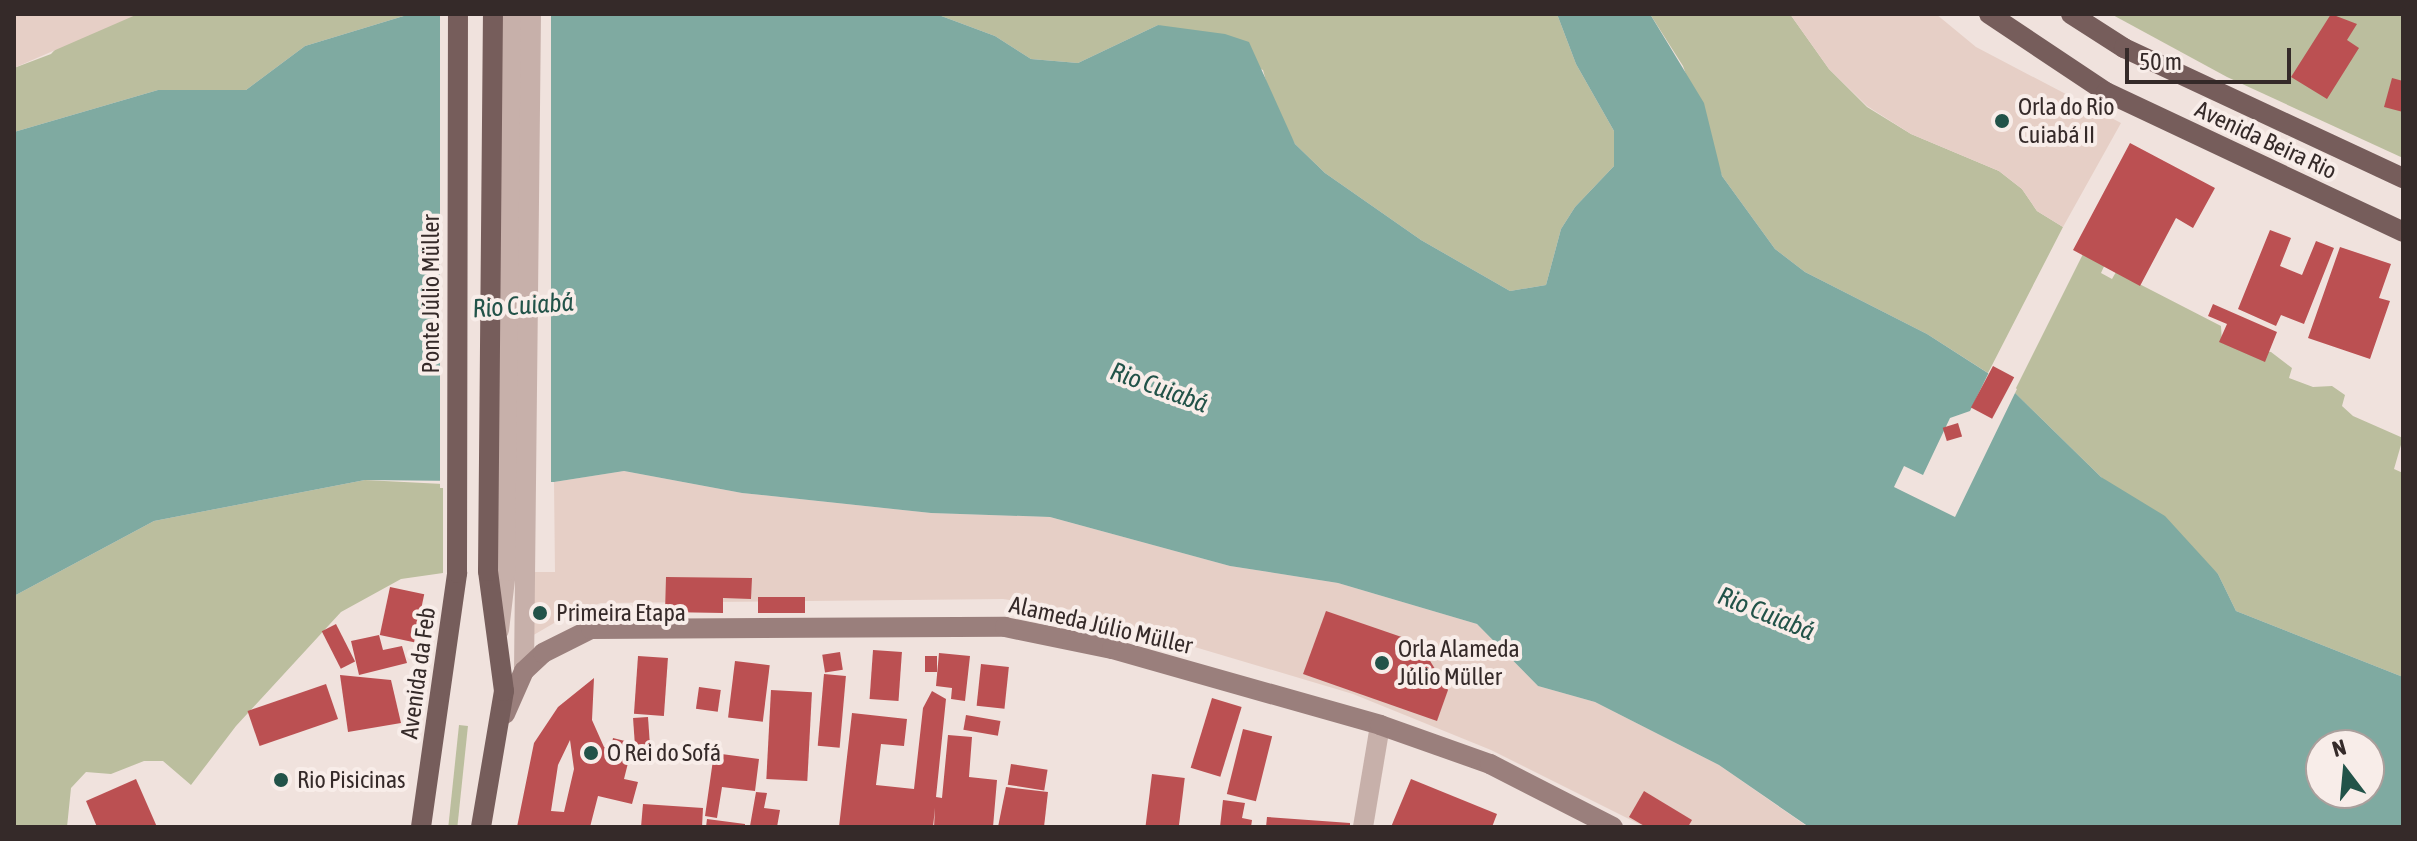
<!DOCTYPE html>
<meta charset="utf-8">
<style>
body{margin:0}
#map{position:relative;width:2417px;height:841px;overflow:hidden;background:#f0e2dd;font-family:"Asap Condensed",sans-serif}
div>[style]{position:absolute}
.green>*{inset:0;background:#bbbe9e;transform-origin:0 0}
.plaza>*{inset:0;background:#e6cfc6}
.water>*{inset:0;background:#7faaa1}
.pier>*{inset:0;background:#f0e2dd;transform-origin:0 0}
.building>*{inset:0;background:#bb5052;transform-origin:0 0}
.street>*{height:20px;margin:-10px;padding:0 10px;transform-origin:10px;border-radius:10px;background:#c7b0aa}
.secondary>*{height:20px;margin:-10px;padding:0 10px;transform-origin:10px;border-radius:10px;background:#9a7f7c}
.primary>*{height:20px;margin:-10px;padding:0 10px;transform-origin:10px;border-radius:10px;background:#765d5b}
.dots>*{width:22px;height:22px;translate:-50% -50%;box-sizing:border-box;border:4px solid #f8ede9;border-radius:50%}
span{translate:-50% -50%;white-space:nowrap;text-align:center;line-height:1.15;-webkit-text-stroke:8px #f8ede9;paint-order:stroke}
.poi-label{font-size:24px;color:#352a29}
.left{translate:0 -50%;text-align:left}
.street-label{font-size:24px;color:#352a29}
.water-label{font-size:26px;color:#225349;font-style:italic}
.frame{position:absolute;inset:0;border:16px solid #352a29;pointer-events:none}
.north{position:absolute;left:2305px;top:729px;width:80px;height:80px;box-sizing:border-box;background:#f8ede9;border:2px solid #aa9f9c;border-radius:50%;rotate:344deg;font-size:22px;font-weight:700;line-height:32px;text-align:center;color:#352a29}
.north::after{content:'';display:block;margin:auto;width:28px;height:36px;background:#225349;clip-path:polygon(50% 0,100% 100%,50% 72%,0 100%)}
.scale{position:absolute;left:2125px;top:48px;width:166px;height:36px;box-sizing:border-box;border:4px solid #352a29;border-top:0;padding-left:10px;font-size:24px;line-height:28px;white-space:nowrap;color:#352a29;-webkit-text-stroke:6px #f8ede9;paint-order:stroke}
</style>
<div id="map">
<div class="green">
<i style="clip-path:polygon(89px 14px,440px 14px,440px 17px,407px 15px,305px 46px,246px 90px,158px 90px,14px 132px,14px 68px,51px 54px)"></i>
<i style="clip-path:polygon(936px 14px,1557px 14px,1576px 64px,1614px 131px,1614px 166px,1575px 207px,1561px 229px,1546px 285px,1510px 291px,1421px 240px,1325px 173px,1295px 144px,1272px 103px,1263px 70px,1158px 25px,1078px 63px,1031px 59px,995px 36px)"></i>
<i style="clip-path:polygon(1650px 14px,1790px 14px,1829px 69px,1867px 107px,1911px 134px,1999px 171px,2022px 189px,2037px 211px,2063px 227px,1988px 373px,1927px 334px,1805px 272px,1775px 249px,1722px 176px,1683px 66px)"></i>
<i style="clip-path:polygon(2111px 14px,2403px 14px,2403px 158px,2227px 77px)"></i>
<i style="clip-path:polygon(2084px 252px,2106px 262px,2101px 273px,2112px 279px,2116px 272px,2221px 326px,2222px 343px,2271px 352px,2292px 368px,2289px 378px,2313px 387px,2332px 386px,2345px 395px,2342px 406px,2353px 416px,2403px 438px,2394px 469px,2403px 473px,2403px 677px,2236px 611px,2218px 574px,2101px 477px,2014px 392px)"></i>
<i style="clip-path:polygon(365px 480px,443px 484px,443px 573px,401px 579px,341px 612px,236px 726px,191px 785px,163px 761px,144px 761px,111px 774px,86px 772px,71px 788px,67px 827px,14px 827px,14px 596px,154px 521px)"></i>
<i style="left:459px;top:725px;width:9px;height:103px;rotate:6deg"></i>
</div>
<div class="plaza">
<i style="clip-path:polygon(14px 14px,138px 14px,14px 68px)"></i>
<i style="clip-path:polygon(1790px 14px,1936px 14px,1976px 47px,2121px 123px,2063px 227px,2037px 211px,2022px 189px,1999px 171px,1911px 134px,1867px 106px,1829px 69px)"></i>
<i style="clip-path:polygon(624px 471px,742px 493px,931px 513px,1050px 517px,1230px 566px,1338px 583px,1477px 624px,1538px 686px,1595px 702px,1719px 765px,1808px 827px,1645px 827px,1491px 750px,1353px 694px,1067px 609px,1003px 599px,601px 603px,573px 612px,525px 640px,526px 572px,555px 572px,554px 482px)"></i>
</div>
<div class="water">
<i style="clip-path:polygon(evenodd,442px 14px,936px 14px,995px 36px,1031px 59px,1078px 63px,1158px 25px,1225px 34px,1249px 42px,1295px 144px,1325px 173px,1421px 240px,1510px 291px,1546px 285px,1561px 229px,1575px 207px,1614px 166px,1614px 131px,1576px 64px,1557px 14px,1650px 14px,1704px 103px,1722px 176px,1775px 249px,1805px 272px,1927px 334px,2008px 386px,2101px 477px,2165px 516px,2218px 574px,2236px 611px,2403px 677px,2403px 827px,1809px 827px,1719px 765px,1595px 702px,1538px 686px,1477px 624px,1338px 583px,1230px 566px,1050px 517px,931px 513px,742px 493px,624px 471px,554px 482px,365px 480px,154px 521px,14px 596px,14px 132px,158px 90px,246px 90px,305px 46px,407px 15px,442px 14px,2321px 745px,2369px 745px,2369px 793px,2321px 793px,2321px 745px)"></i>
</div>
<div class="pier">
<i style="left:440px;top:14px;width:111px;height:474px"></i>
<i style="clip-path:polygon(1990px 370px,2017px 389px,1955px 517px,1894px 487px,1904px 466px,1923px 475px,1950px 418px,1970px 411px)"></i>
</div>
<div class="building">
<i style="clip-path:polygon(2331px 14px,2357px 24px,2347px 40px,2359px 48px,2327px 99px,2291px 77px)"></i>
<i style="clip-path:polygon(2392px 78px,2403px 81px,2403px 112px,2384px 107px)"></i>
<i style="clip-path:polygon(2130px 143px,2215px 188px,2193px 228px,2176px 218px,2140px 286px,2073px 250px)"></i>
<i style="clip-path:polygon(2270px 230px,2291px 238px,2280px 266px,2302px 275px,2316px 241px,2334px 248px,2304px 324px,2281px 315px,2276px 326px,2238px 309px)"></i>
<i style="clip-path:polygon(2340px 247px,2391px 264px,2379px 298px,2390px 301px,2370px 359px,2308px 338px)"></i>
<i style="clip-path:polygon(2213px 304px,2277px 332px,2265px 362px,2219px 342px,2227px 324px,2208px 316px)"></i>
<i style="left:1993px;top:366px;width:24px;height:47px;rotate:28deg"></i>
<i style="left:1958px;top:423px;width:14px;height:16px;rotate:73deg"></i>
<i style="clip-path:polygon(666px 577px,752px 578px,751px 599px,723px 598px,723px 613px,665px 612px)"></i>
<i style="left:390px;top:587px;width:35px;height:49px;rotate:12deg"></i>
<i style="left:805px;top:597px;width:16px;height:47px;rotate:90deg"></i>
<i style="clip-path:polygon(1326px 611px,1419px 643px,1448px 690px,1437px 721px,1303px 674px)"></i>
<i style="left:336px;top:624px;width:42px;height:16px;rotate:63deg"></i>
<i style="clip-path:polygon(379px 635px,383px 650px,402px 646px,407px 663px,359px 675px,351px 641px)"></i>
<i style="left:873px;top:650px;width:29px;height:49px;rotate:4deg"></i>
<i style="left:840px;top:652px;width:18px;height:18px;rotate:81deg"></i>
<i style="clip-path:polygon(939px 653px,970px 656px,965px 701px,951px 699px,952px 688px,936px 686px)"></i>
<i style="left:638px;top:656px;width:30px;height:58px;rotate:4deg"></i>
<i style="left:925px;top:656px;width:12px;height:16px"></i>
<i style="left:735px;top:661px;width:35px;height:57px;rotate:7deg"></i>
<i style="left:981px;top:664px;width:28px;height:42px;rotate:6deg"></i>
<i style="left:824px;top:674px;width:22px;height:72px;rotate:5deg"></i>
<i style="clip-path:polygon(340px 675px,391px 680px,401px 723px,348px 732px)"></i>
<i style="clip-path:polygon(evenodd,594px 678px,592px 720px,604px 747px,611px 748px,613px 738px,633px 743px,624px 779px,638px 782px,632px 804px,598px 796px,590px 827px,517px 827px,534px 743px,558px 707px,594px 678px,570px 740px,574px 769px,564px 812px,551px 811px,558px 765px,570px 740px)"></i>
<i style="left:326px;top:684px;width:37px;height:83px;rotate:71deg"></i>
<i style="left:699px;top:687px;width:22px;height:22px;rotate:8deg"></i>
<i style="left:771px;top:690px;width:41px;height:89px;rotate:3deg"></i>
<i style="clip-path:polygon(932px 691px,946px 699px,936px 797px,942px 798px,948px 735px,972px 737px,969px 777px,997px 780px,993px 827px,934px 827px,935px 808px,933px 827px,839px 827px,852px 713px,907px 719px,904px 746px,881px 744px,876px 785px,914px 789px,923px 708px)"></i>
<i style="left:1212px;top:698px;width:31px;height:73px;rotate:17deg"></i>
<i style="left:966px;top:715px;width:35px;height:15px;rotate:10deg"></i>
<i style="left:648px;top:717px;width:41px;height:15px;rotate:86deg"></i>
<i style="left:1243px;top:729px;width:30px;height:67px;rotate:14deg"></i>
<i style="clip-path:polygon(714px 753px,759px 759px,755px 791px,722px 787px,717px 818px,705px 816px)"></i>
<i style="left:1011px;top:764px;width:37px;height:21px;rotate:9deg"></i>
<i style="left:1152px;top:774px;width:33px;height:53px;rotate:7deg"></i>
<i style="clip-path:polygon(136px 779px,157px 827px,97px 827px,86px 801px)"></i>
<i style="clip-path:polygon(1411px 779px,1497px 814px,1492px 827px,1391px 827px)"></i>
<i style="clip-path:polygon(1006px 787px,1048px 792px,1044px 827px,998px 827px)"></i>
<i style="clip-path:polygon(1644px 791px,1692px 820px,1688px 827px,1646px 827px,1629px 817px)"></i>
<i style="clip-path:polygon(756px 792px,767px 793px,764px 808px,780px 810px,777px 827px,750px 826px)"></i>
<i style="clip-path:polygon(1223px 800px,1245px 803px,1242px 818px,1252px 820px,1251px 827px,1220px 827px)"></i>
<i style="clip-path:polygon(643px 804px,703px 808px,702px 827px,641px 827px)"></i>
<i style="clip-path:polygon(1267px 817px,1350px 823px,1350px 827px,1266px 827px)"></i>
<i style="clip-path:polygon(707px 819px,745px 824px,745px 827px,706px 827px)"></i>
</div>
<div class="street">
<i style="left:499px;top:630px;width:59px;rotate:-83.2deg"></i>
<i style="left:506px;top:571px;width:557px;rotate:-89.38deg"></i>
<i style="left:524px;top:671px;width:657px;rotate:-89.39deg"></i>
<i style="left:1363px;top:827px;width:103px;rotate:-80.5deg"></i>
</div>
<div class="secondary">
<i style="left:505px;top:714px;width:47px;rotate:-66.2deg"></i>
<i style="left:524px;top:671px;width:26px;rotate:-43deg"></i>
<i style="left:543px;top:653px;width:54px;rotate:-26.6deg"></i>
<i style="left:591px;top:629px;width:414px;rotate:-0.3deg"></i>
<i style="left:1005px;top:627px;width:109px;rotate:11.6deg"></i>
<i style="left:1112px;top:649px;width:279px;rotate:15.8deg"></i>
<i style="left:1380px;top:725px;width:117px;rotate:19.5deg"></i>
<i style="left:1490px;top:764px;width:138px;rotate:27.1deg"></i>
</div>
<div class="primary">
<i style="left:1989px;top:14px;width:141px;rotate:33.7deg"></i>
<i style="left:2106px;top:92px;width:328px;rotate:25.2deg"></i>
<i style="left:2071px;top:14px;width:63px;rotate:32.7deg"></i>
<i style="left:2124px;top:48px;width:308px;rotate:25deg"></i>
<i style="left:421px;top:827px;width:257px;rotate:-81.9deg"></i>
<i style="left:457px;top:573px;width:559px;rotate:-89.9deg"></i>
<i style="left:481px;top:827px;width:138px;rotate:-80.4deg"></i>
<i style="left:504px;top:691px;width:121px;rotate:-97.6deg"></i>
<i style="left:488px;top:571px;width:557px;rotate:-89.49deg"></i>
</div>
<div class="dots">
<i style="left:2002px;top:121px;background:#225349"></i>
<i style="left:540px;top:613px;background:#225349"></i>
<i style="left:1382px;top:663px;background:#225349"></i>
<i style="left:591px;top:753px;background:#225349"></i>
<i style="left:281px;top:780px;background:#225349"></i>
</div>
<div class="poi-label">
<span class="left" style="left:2018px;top:121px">Orla do Rio<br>Cuiabá II</span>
<span class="left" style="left:556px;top:613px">Primeira Etapa</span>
<span class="left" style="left:1398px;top:663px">Orla Alameda<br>Júlio Müller</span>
<span class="left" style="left:607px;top:753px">O Rei do Sofá</span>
<span class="left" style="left:297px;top:780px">Rio Pisicinas</span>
</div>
<div class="street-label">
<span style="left:2266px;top:140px;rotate:25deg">Avenida Beira Rio</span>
<span style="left:431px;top:294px;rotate:-90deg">Ponte Júlio Müller</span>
<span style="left:1101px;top:625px;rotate:13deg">Alameda Júlio Müller</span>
<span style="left:418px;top:673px;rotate:-82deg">Avenida da Feb</span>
</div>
<div class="water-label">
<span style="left:523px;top:306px;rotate:-4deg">Rio Cuiabá</span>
<span style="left:1159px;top:388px;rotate:20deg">Rio Cuiabá</span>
<span style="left:1766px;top:614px;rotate:22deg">Rio Cuiabá</span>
</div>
<div class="frame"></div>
<div class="north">N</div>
<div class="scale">50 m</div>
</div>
